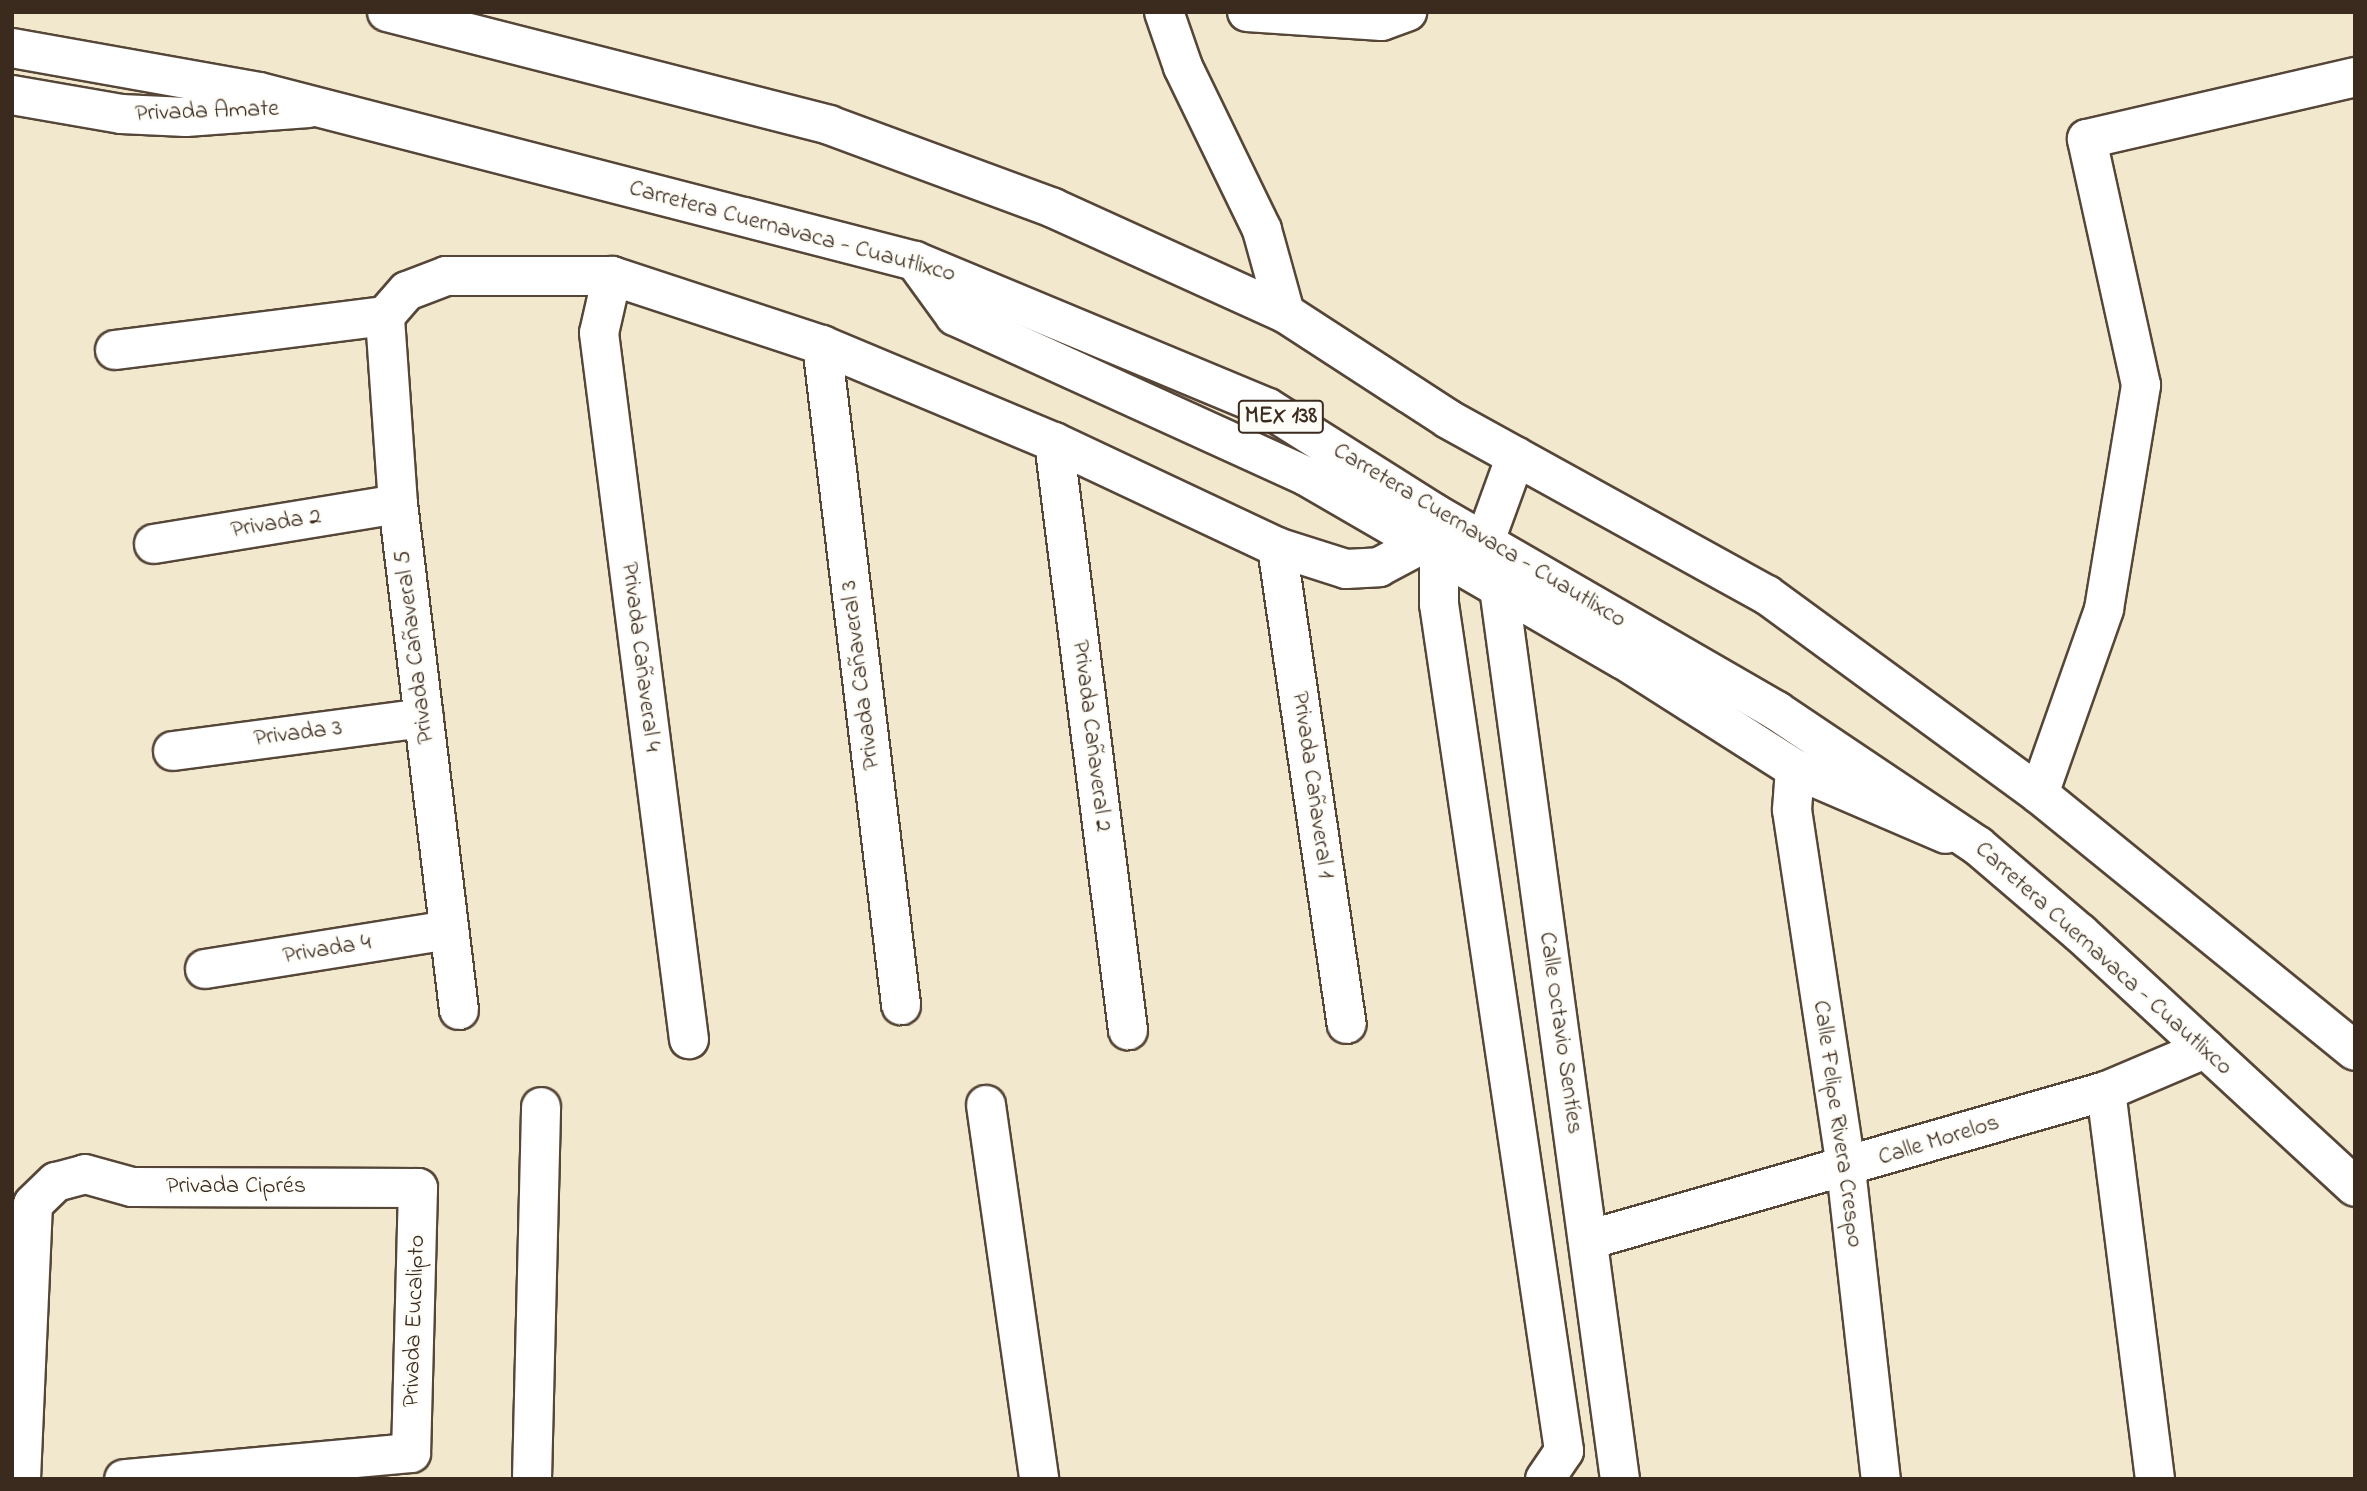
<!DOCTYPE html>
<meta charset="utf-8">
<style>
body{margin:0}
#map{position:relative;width:2367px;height:1491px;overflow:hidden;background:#f1e8ce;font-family:"Indie Flower",sans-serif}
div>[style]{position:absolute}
.roads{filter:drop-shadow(2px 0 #564638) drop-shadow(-2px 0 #564638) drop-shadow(0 2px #564638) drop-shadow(0 -2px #564638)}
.street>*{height:38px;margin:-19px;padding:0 19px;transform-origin:19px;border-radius:19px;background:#fff}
.primary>*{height:38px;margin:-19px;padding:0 19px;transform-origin:19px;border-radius:19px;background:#fff}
span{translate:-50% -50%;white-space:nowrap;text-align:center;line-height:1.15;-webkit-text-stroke:5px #fdfcf7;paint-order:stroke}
.shield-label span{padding:2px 5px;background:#fdfcf7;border:2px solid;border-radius:5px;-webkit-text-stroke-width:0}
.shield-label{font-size:23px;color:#3b2a1e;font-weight:700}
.street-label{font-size:24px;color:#3b2a1e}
.frame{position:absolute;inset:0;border:14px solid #3b2a1e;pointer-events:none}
</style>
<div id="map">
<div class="roads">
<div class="street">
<i style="left:1164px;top:12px;width:58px;rotate:70.9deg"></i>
<i style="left:1183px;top:67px;width:181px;rotate:64.1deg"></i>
<i style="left:1262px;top:230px;width:86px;rotate:74.5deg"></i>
<i style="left:1247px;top:12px;width:135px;rotate:3.8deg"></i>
<i style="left:1382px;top:21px;width:27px;rotate:-20deg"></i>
<i style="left:12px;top:95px;width:111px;rotate:9.9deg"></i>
<i style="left:121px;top:114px;width:65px;rotate:2.6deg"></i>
<i style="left:186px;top:117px;width:123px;rotate:-4.2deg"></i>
<i style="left:915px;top:261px;width:68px;rotate:54deg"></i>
<i style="left:955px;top:316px;width:386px;rotate:24.5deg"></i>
<i style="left:1306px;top:476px;width:367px;rotate:30.1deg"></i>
<i style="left:1624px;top:660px;width:203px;rotate:32.5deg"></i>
<i style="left:1795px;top:769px;width:164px;rotate:23.3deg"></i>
<i style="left:612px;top:276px;width:58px;rotate:102.8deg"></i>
<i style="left:599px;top:333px;width:712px;rotate:82.74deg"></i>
<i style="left:822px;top:345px;width:665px;rotate:83.17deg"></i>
<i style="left:115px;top:350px;width:272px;rotate:-7.2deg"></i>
<i style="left:1054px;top:442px;width:593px;rotate:82.83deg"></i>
<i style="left:154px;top:544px;width:247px;rotate:-9.3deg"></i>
<i style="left:1277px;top:547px;width:482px;rotate:81.7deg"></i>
<i style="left:1439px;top:553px;width:51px;rotate:90deg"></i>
<i style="left:1439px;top:604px;width:856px;rotate:81.6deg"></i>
<i style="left:1564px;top:1451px;width:34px;rotate:124deg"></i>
<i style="left:1499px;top:588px;width:899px;rotate:82.27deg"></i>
<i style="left:173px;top:751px;width:253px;rotate:-7.5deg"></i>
<i style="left:1795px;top:769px;width:41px;rotate:94.2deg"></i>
<i style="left:1792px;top:810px;width:363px;rotate:81.4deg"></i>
<i style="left:1846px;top:1169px;width:312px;rotate:83.6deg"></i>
<i style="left:2039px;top:794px;width:196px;rotate:-70.6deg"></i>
<i style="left:2104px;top:609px;width:227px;rotate:-80.6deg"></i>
<i style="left:2141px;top:385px;width:252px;rotate:-102.4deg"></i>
<i style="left:2087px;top:139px;width:275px;rotate:-13deg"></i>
<i style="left:205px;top:969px;width:247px;rotate:-9.1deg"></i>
<i style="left:459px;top:1010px;width:510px;rotate:-96.87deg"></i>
<i style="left:398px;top:504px;width:188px;rotate:-94deg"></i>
<i style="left:385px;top:316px;width:33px;rotate:-49deg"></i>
<i style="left:407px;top:291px;width:42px;rotate:-21deg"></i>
<i style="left:446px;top:276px;width:166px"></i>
<i style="left:612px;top:276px;width:221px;rotate:18.2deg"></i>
<i style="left:822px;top:345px;width:251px;rotate:22.7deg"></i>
<i style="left:1054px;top:442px;width:246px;rotate:25.2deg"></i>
<i style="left:1277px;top:547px;width:72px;rotate:17.7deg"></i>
<i style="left:1346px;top:569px;width:33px;rotate:-3deg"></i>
<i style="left:1379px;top:567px;width:49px;rotate:-28.1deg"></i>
<i style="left:2106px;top:1091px;width:391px;rotate:82.8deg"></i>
<i style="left:986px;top:1105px;width:378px;rotate:81.9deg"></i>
<i style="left:1588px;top:1240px;width:539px;rotate:-16.05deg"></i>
<i style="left:2106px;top:1091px;width:108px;rotate:-23deg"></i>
<i style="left:21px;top:1479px;width:275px;rotate:-87.5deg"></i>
<i style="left:33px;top:1204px;width:32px;rotate:-44deg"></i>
<i style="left:56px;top:1182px;width:30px;rotate:-15deg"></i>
<i style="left:85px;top:1174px;width:49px;rotate:15.5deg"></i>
<i style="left:132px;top:1187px;width:286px;rotate:0.2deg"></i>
<i style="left:418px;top:1188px;width:265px;rotate:91.5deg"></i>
<i style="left:411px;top:1453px;width:288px;rotate:174.8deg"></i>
<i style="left:532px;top:1479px;width:372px;rotate:-88.6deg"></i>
</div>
<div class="primary">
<i style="left:387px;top:12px;width:456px;rotate:14.3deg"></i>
<i style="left:829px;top:125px;width:239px;rotate:20.3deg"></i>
<i style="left:1053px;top:208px;width:255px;rotate:24.4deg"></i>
<i style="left:1285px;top:313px;width:194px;rotate:33deg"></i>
<i style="left:1448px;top:419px;width:364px;rotate:28.9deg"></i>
<i style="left:1767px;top:595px;width:337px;rotate:36.2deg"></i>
<i style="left:2039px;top:794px;width:407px;rotate:39.1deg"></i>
<i style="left:12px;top:48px;width:251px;rotate:10.1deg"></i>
<i style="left:259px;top:92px;width:677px;rotate:14.45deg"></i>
<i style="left:915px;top:261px;width:382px;rotate:22.6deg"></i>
<i style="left:1268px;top:408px;width:196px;rotate:32.3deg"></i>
<i style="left:1434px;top:513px;width:396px;rotate:30deg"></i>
<i style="left:1777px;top:711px;width:242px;rotate:33.9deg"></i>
<i style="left:1978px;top:846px;width:134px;rotate:40.5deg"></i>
<i style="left:2080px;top:933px;width:374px;rotate:42.7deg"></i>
<i style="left:1485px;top:541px;width:90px;rotate:-70deg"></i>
</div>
</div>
<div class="shield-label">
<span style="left:1281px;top:417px">MEX 138</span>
</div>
<div class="street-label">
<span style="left:207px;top:112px;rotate:-2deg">Privada Amate</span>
<span style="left:792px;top:232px;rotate:15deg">Carretera Cuernavaca - Cuautlixco</span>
<span style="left:276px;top:524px;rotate:-9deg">Privada 2</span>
<span style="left:1479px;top:536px;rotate:31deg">Carretera Cuernavaca - Cuautlixco</span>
<span style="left:415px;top:647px;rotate:-97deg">Privada Cañaveral 5</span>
<span style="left:640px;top:657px;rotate:83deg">Privada Cañaveral 4</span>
<span style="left:861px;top:675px;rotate:-97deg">Privada Cañaveral 3</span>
<span style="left:298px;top:734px;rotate:-7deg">Privada 3</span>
<span style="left:1091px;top:736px;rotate:83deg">Privada Cañaveral 2</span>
<span style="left:1312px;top:785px;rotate:82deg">Privada Cañaveral 1</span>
<span style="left:327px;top:950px;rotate:-9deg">Privada 4</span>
<span style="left:2103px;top:959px;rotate:42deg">Carretera Cuernavaca - Cuautlixco</span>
<span style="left:1560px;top:1033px;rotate:82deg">Calle Octavio Sentíes</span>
<span style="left:1837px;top:1124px;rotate:82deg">Calle Felipe Rivera Crespo</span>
<span style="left:1939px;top:1141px;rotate:-17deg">Calle Morelos</span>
<span style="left:236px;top:1187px">Privada Ciprés</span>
<span style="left:415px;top:1321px;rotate:-88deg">Privada Eucalipto</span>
</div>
<div class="frame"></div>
</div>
